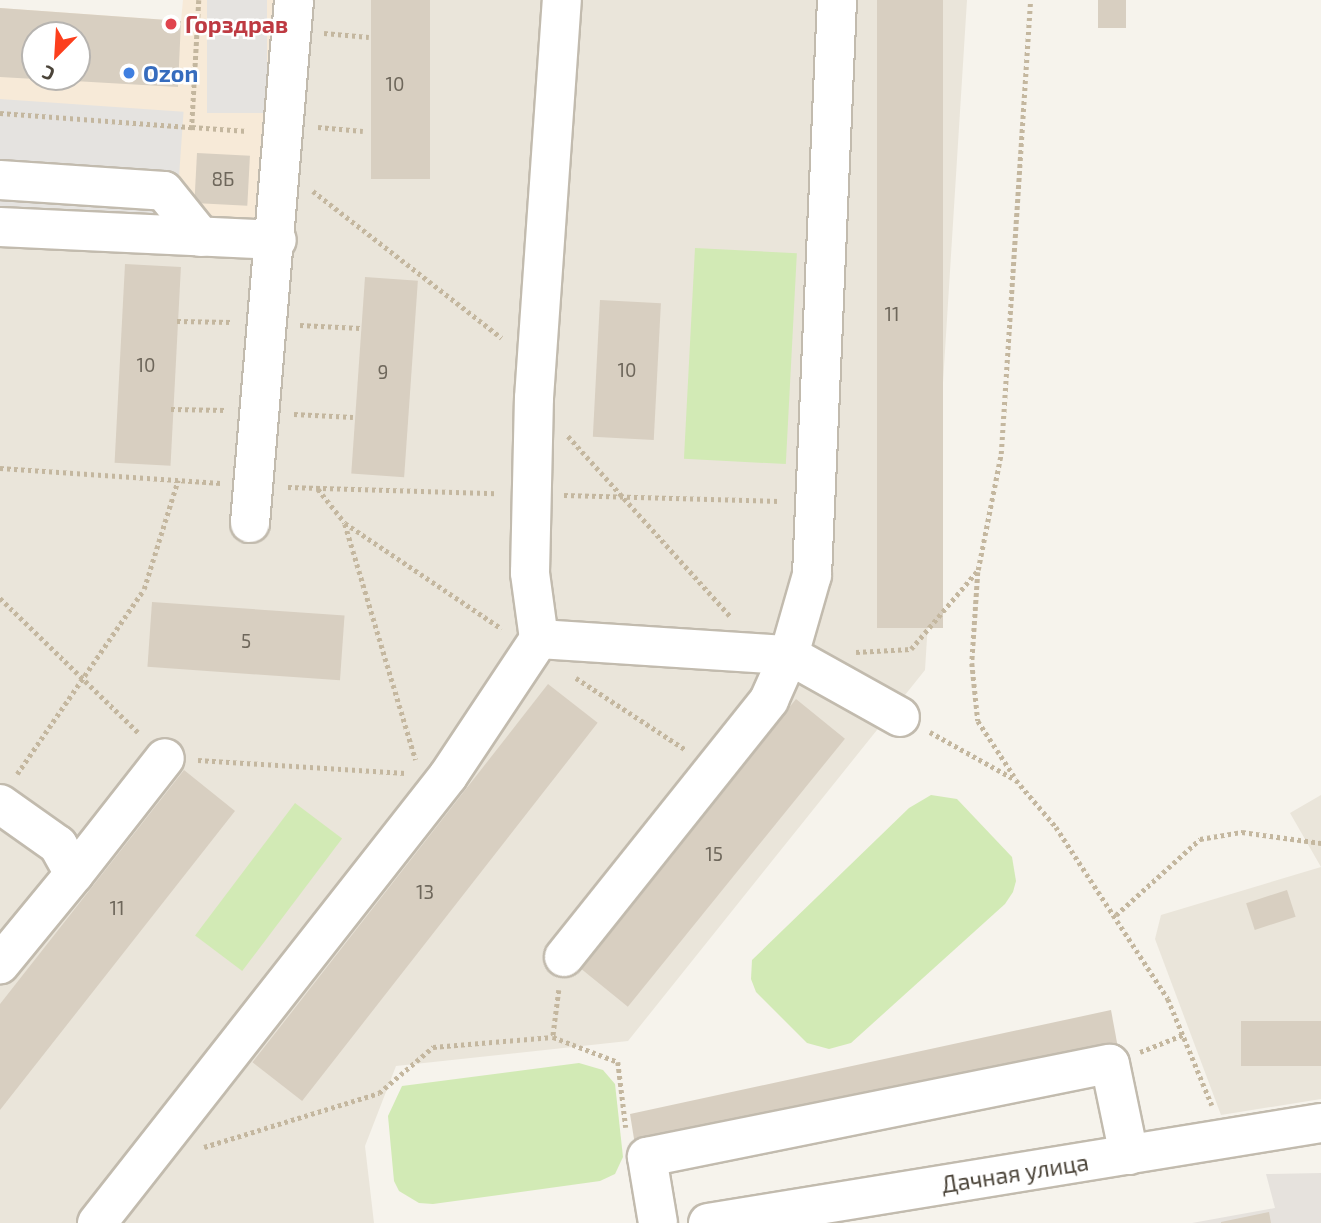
<!DOCTYPE html>
<meta charset="utf-8">
<style>
body{margin:0}
#map{position:relative;width:1321px;height:1223px;overflow:hidden;background:#f6f3ec;font-family:"Exo 2",sans-serif}
div>[style]{position:absolute}
.residential>*{inset:0;background:#eae5da}
.commercial>*{inset:0;background:#f7ead8}
.industrial>*{inset:0;background:#e6e2dd}
.green>*{inset:0;background:#d2eab5;transform-origin:0 0}
.parking>*{inset:0;background:#e5e3e0;transform-origin:0 0}
.building>*{inset:0;background:#d8cfc1;transform-origin:0 0}
.path>*{height:4.5px;margin-top:-2.25px;transform-origin:0;background:repeating-linear-gradient(90deg,#c4b79f 0 3.5px,transparent 0 7px)}
.roads{filter:drop-shadow(2px 0 #c2bbae) drop-shadow(-2px 0 #c2bbae) drop-shadow(0 2px #c2bbae) drop-shadow(0 -2px #c2bbae)}
.minor>*{height:38px;margin:-19px;padding:0 19px;transform-origin:19px;border-radius:19px;background:#fff}
.dots>*{width:19px;height:19px;translate:-50% -50%;box-sizing:border-box;border:4px solid #fff;border-radius:50%}
span{translate:-50% -50%;white-space:nowrap;text-align:center;line-height:1.15;-webkit-text-stroke:5px #fff;paint-order:stroke}
.number-label{font-size:19px;color:#6e675b}
.number-label span{-webkit-text-stroke-width:0}
.health-label{font-size:23px;color:#be3a42;font-weight:700}
.left{translate:0 -50%;text-align:left}
.shop-label{font-size:23px;color:#366cbe;font-weight:700}
.street-label{font-size:23px;color:#4b4439}
.north{position:absolute;left:21px;top:21px;width:70px;height:70px;box-sizing:border-box;background:#fff;border:2px solid #b7b4b0;border-radius:50%;rotate:204deg;font-size:19px;font-weight:700;line-height:28px;text-align:center;color:#4b4439}
.north::after{content:'';display:block;margin:auto;width:24px;height:32px;background:#fc3f1d;clip-path:polygon(50% 0,100% 100%,50% 72%,0 100%)}
</style>
<div id="map">
<div class="residential">
<i style="clip-path:polygon(285px 0,967px 0,925px 670px,628px 1041px,396px 1066px,365px 1146px,374px 1223px,0 1223px,0 241px)"></i>
<i style="clip-path:polygon(1321px 795px,1321px 1099px,1221px 1115px,1155px 939px,1161px 915px,1321px 867px,1290px 813px)"></i>
</div>
<div class="commercial">
<i style="clip-path:polygon(evenodd,183px 0,285px 0,267px 253px,0 241px,0 8px,181px 21px,183px 0,35px 35px,77px 35px,77px 77px,35px 77px,35px 35px)"></i>
</div>
<div class="industrial">
<i style="clip-path:polygon(1321px 1173px,1321px 1223px,1192px 1223px,1275px 1208px,1266px 1174px)"></i>
</div>
<div class="green">
<i style="left:695px;top:248px;width:102px;height:211px;rotate:3deg"></i>
<i style="clip-path:polygon(931px 795px,957px 799px,1012px 857px,1016px 881px,1013px 892px,1005px 904px,851px 1043px,829px 1049px,807px 1043px,756px 992px,751px 979px,752px 960px,909px 808px)"></i>
<i style="left:295px;top:803px;width:59px;height:166px;rotate:37deg"></i>
<i style="clip-path:polygon(579px 1063px,603px 1070px,615px 1084px,623px 1157px,615px 1174px,600px 1181px,433px 1204px,419px 1203px,399px 1191px,394px 1181px,388px 1116px,402px 1086px)"></i>
</div>
<div class="parking">
<i style="left:207px;top:0;width:60px;height:113px"></i>
<i style="left:0;top:99px;width:184px;height:111px;rotate:4deg"></i>
</div>
<div class="building">
<i style="left:371px;top:0;width:59px;height:179px"></i>
<i style="left:877px;top:0;width:66px;height:628px"></i>
<i style="left:1098px;top:0;width:28px;height:28px"></i>
<i style="clip-path:polygon(0 8px,181px 21px,178px 87px,39px 79px,77px 77px,77px 35px,35px 35px,35px 79px,0 77px)"></i>
<i style="left:197px;top:153px;width:53px;height:50px;rotate:3deg"></i>
<i style="left:125px;top:264px;width:56px;height:199px;rotate:3deg"></i>
<i style="left:365px;top:277px;width:53px;height:197px;rotate:4deg"></i>
<i style="left:600px;top:300px;width:61px;height:137px;rotate:3deg"></i>
<i style="left:152px;top:602px;width:193px;height:65px;rotate:4deg"></i>
<i style="left:548px;top:684px;width:63px;height:480px;rotate:38deg"></i>
<i style="left:796px;top:699px;width:63px;height:345px;rotate:39deg"></i>
<i style="clip-path:polygon(184px 770px,235px 811px,0 1110px,0 1004px)"></i>
<i style="left:1287px;top:890px;width:28px;height:43px;rotate:72deg"></i>
<i style="clip-path:polygon(1111px 1010px,1118px 1048px,635px 1145px,630px 1114px)"></i>
<i style="left:1321px;top:1021px;width:45px;height:80px;rotate:90deg"></i>
<i style="clip-path:polygon(1269px 1212px,1271px 1223px,1221px 1223px,1221px 1222px)"></i>
</div>
<div class="path">
<i style="left:199px;top:0;width:127px;rotate:93.2deg"></i>
<i style="left:192px;top:127px;width:55px;rotate:4.2deg"></i>
<i style="left:324px;top:33px;width:45px;rotate:5.1deg"></i>
<i style="left:0;top:113px;width:193px;rotate:4.2deg"></i>
<i style="left:318px;top:127px;width:45px;rotate:5.1deg"></i>
<i style="left:313px;top:191px;width:239px;rotate:37.9deg"></i>
<i style="left:177px;top:321px;width:55px;rotate:1deg"></i>
<i style="left:300px;top:325px;width:60px;rotate:2.9deg"></i>
<i style="left:171px;top:409px;width:55px;rotate:1deg"></i>
<i style="left:294px;top:414px;width:59px;rotate:2.9deg"></i>
<i style="left:568px;top:436px;width:244px;rotate:48deg"></i>
<i style="left:0;top:468px;width:221px;rotate:3.9deg"></i>
<i style="left:288px;top:487px;width:208px;rotate:1.7deg"></i>
<i style="left:318px;top:489px;width:43px;rotate:51.5deg"></i>
<i style="left:345px;top:523px;width:189px;rotate:34deg"></i>
<i style="left:564px;top:495px;width:215px;rotate:1.6deg"></i>
<i style="left:345px;top:524px;width:246px;rotate:73.3deg"></i>
<i style="left:978px;top:572px;width:91px;rotate:93.8deg"></i>
<i style="left:972px;top:663px;width:58px;rotate:84.1deg"></i>
<i style="left:978px;top:721px;width:66px;rotate:56.8deg"></i>
<i style="left:0;top:598px;width:195px;rotate:44.2deg"></i>
<i style="left:856px;top:652px;width:55px;rotate:-3.1deg"></i>
<i style="left:911px;top:649px;width:104px;rotate:-49.7deg"></i>
<i style="left:978px;top:570px;width:118px;rotate:-78.8deg"></i>
<i style="left:1001px;top:454px;width:455px;rotate:-86.3deg"></i>
<i style="left:576px;top:678px;width:131px;rotate:33.2deg"></i>
<i style="left:930px;top:732px;width:98px;rotate:29.2deg"></i>
<i style="left:1016px;top:780px;width:62px;rotate:49.6deg"></i>
<i style="left:1056px;top:827px;width:205px;rotate:56.9deg"></i>
<i style="left:1168px;top:999px;width:115px;rotate:67.5deg"></i>
<i style="left:198px;top:760px;width:208px;rotate:3.6deg"></i>
<i style="left:17px;top:774px;width:224px;rotate:-55.5deg"></i>
<i style="left:144px;top:589px;width:114px;rotate:-72.7deg"></i>
<i style="left:1116px;top:915px;width:113px;rotate:-42.1deg"></i>
<i style="left:1200px;top:839px;width:43px;rotate:-9.5deg"></i>
<i style="left:1242px;top:832px;width:80px;rotate:7.9deg"></i>
<i style="left:559px;top:990px;width:47px;rotate:97.3deg"></i>
<i style="left:553px;top:1037px;width:70px;rotate:21deg"></i>
<i style="left:618px;top:1062px;width:66px;rotate:83.1deg"></i>
<i style="left:1140px;top:1052px;width:48px;rotate:-21.8deg"></i>
<i style="left:204px;top:1147px;width:183px;rotate:-17.1deg"></i>
<i style="left:379px;top:1093px;width:71px;rotate:-40.4deg"></i>
<i style="left:433px;top:1047px;width:120px;rotate:-4.8deg"></i>
</div>
<div class="roads">
<div class="minor">
<i style="left:0;top:180px;width:164px;rotate:3.8deg"></i>
<i style="left:164px;top:191px;width:59px;rotate:51.2deg"></i>
<i style="left:0;top:227px;width:277px;rotate:2.7deg"></i>
<i style="left:250px;top:523px;width:525px;rotate:-85.19deg"></i>
<i style="left:539px;top:639px;width:251px;rotate:3.7deg"></i>
<i style="left:789px;top:655px;width:83px;rotate:-74deg"></i>
<i style="left:812px;top:575px;width:576px;rotate:-87.51deg"></i>
<i style="left:0;top:804px;width:71px;rotate:35.3deg"></i>
<i style="left:58px;top:845px;width:33px;rotate:61deg"></i>
<i style="left:74px;top:874px;width:117px;rotate:129.4deg"></i>
<i style="left:74px;top:874px;width:147px;rotate:-51.9deg"></i>
<i style="left:564px;top:957px;width:329px;rotate:-51.4deg"></i>
<i style="left:769px;top:700px;width:49px;rotate:-66deg"></i>
<i style="left:789px;top:655px;width:127px;rotate:29.2deg"></i>
<i style="left:97px;top:1223px;width:568px;rotate:-51.86deg"></i>
<i style="left:448px;top:776px;width:164px;rotate:-56.4deg"></i>
<i style="left:539px;top:639px;width:67px;rotate:-97.8deg"></i>
<i style="left:530px;top:573px;width:175px;rotate:-88.7deg"></i>
<i style="left:534px;top:398px;width:399px;rotate:-86deg"></i>
<i style="left:658px;top:1223px;width:67px;rotate:-99.5deg"></i>
<i style="left:647px;top:1157px;width:472px;rotate:-11.4deg"></i>
<i style="left:1110px;top:1064px;width:93px;rotate:78.2deg"></i>
<i style="left:708px;top:1223px;width:621px;rotate:-9.27deg"></i>
</div>
</div>
<div class="dots">
<i style="left:171px;top:24px;background:#e0444e"></i>
<i style="left:129px;top:73px;background:#3f7fe0"></i>
</div>
<div class="number-label">
<span style="left:395px;top:84px">10</span>
<span style="left:223px;top:179px">8Б</span>
<span style="left:892px;top:314px">11</span>
<span style="left:146px;top:365px">10</span>
<span style="left:627px;top:370px">10</span>
<span style="left:383px;top:372px">9</span>
<span style="left:246px;top:641px">5</span>
<span style="left:714px;top:854px">15</span>
<span style="left:425px;top:892px">13</span>
<span style="left:117px;top:908px">11</span>
</div>
<div class="health-label">
<span class="left" style="left:185px;top:24px">Горздрав</span>
</div>
<div class="shop-label">
<span class="left" style="left:143px;top:73px">Ozon</span>
</div>
<div class="street-label">
<span style="left:1015px;top:1173px;rotate:-9deg">Дачная улица</span>
</div>
<div class="north">С</div>
</div>
